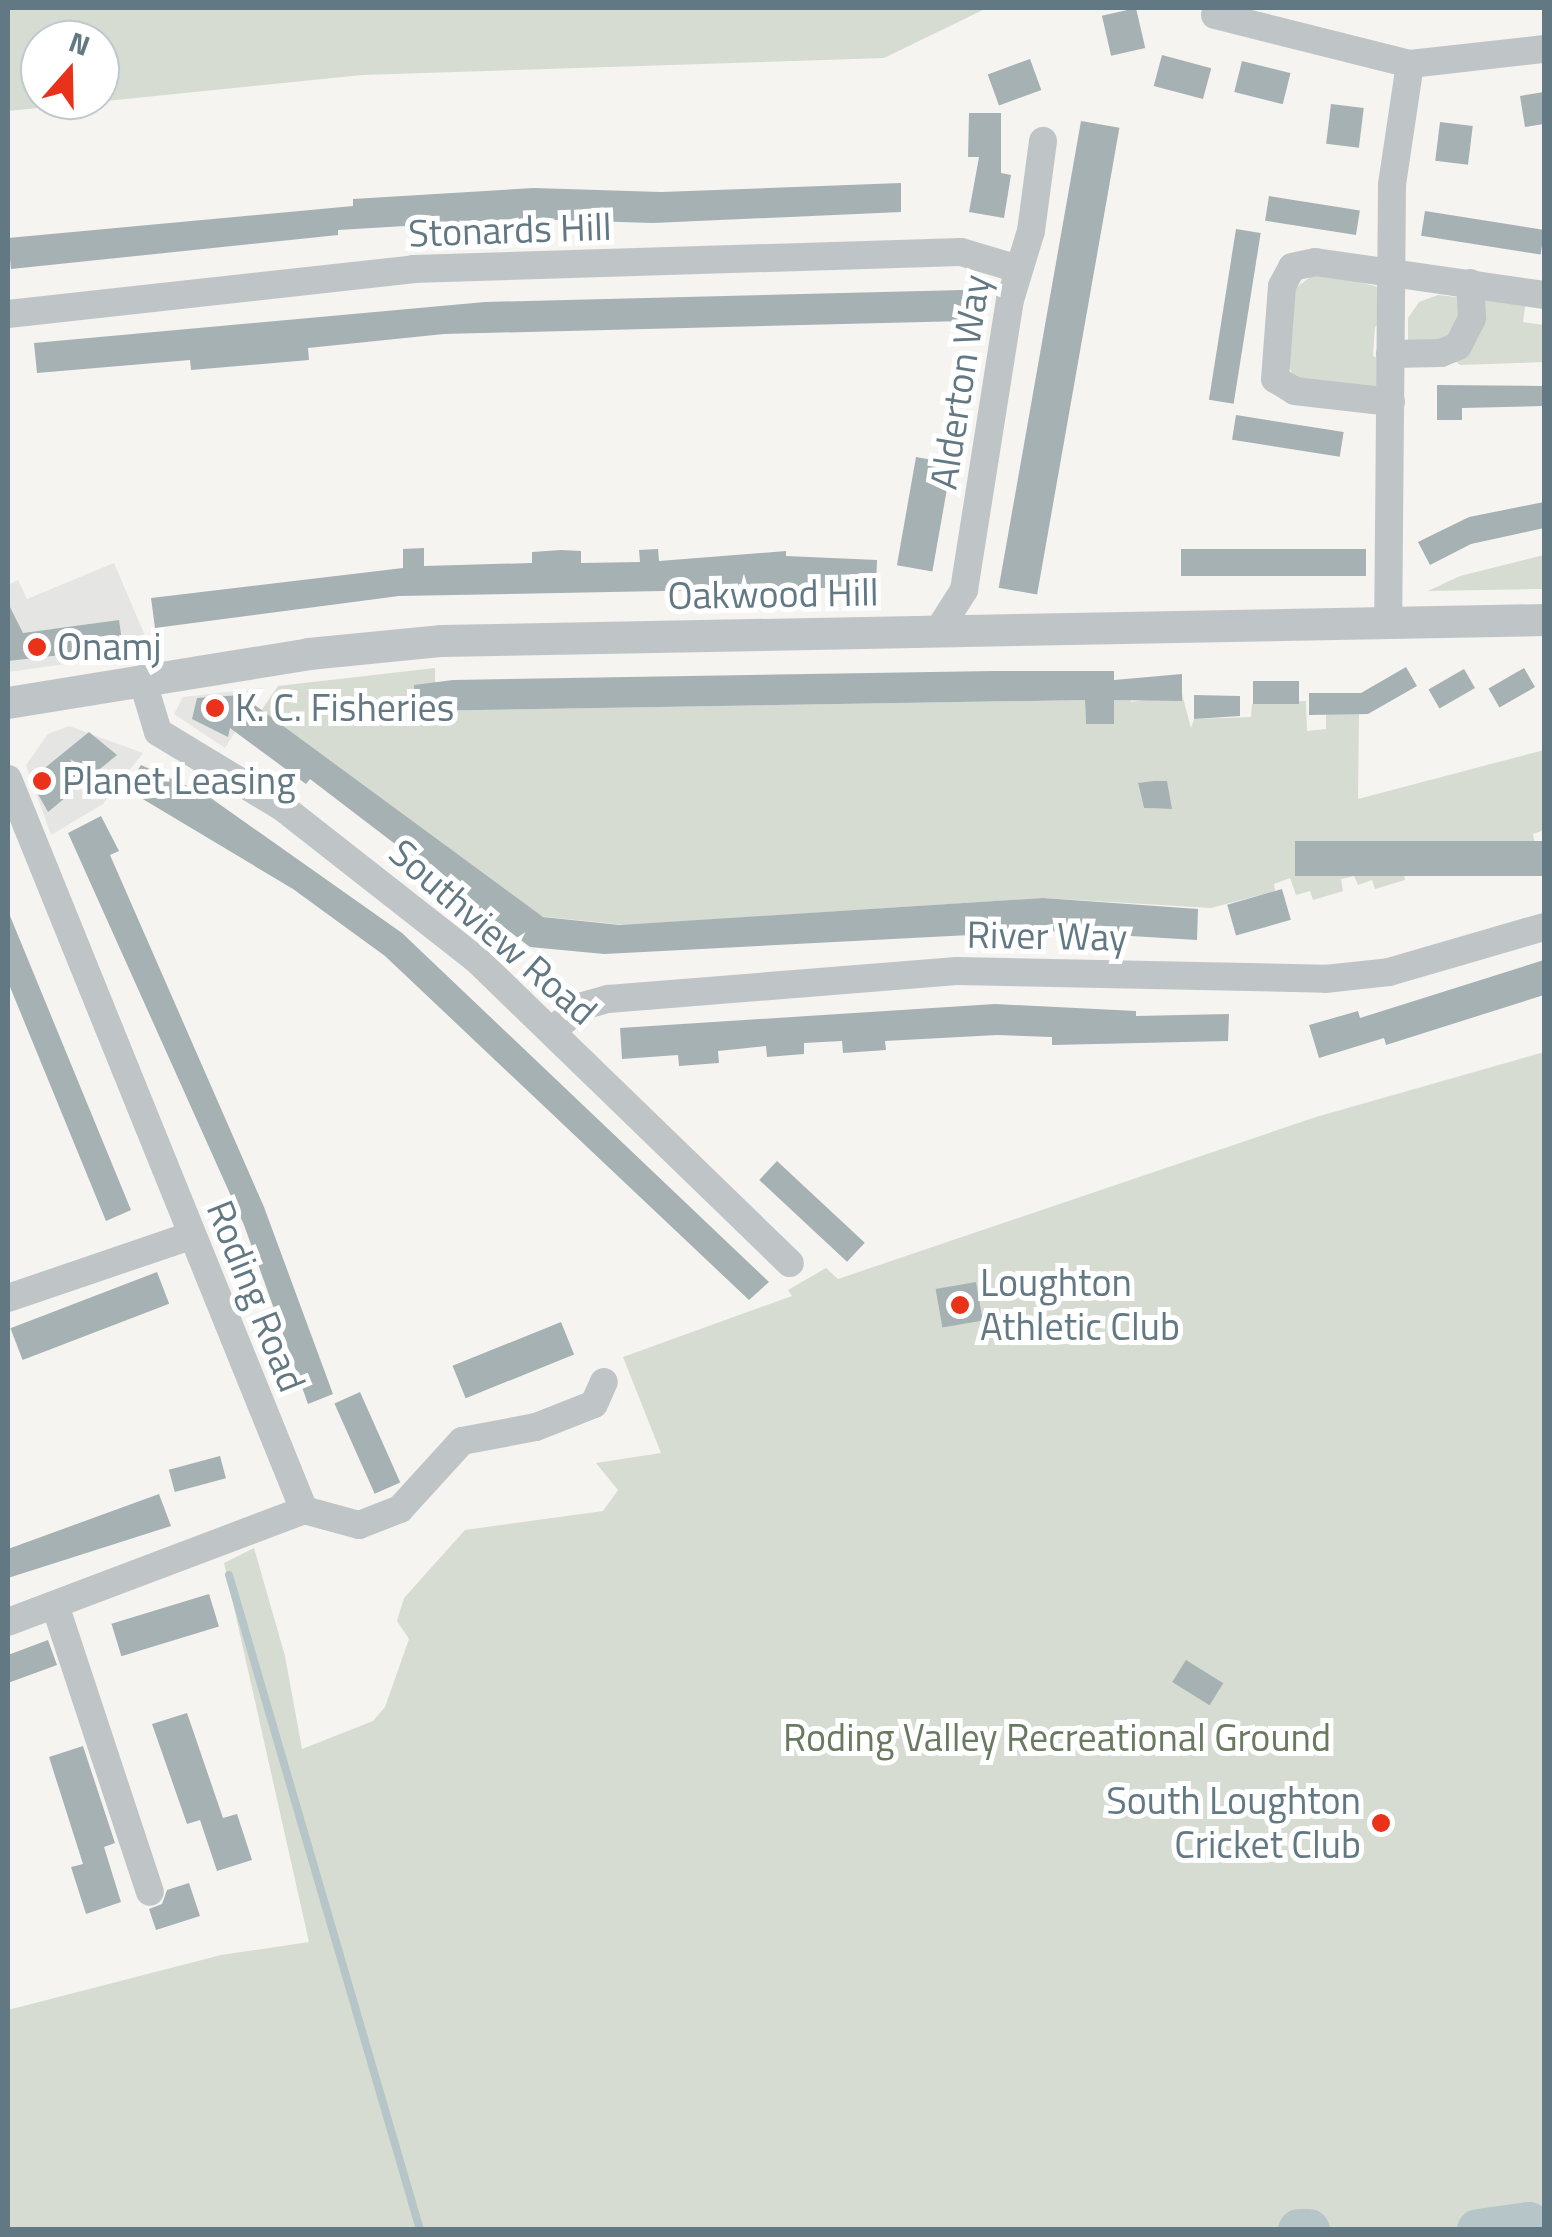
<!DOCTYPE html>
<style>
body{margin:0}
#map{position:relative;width:1552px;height:2237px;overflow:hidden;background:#f5f4f0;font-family:"Titillium Web",sans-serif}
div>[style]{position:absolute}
.built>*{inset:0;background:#e5e6e4}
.green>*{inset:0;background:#d6dcd1}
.stream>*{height:8px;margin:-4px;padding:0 4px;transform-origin:4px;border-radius:4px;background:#b6c6c8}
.river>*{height:42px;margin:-21px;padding:0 21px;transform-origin:21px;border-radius:21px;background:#b6c6c8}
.building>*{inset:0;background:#a6b1b4;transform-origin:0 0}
.minor>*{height:28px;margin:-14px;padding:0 14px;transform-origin:14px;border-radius:14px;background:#bfc5c7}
.tertiary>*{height:32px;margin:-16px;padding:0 16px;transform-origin:16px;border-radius:16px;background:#bfc5c7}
.dots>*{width:28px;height:28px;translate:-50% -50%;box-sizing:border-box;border:5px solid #fff;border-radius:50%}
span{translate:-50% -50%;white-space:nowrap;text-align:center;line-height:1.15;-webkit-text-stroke:10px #fff;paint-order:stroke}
.street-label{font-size:38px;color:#627883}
.poi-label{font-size:38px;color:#627883}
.left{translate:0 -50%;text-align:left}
.right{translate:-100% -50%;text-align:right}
.park-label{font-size:38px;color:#697a61}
.frame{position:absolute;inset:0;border:10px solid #627883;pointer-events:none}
.north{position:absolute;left:20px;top:20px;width:100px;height:100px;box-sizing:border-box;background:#fff;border:2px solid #c0c9cd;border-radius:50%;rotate:20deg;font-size:28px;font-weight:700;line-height:40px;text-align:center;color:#627883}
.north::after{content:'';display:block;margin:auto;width:35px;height:45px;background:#ea321b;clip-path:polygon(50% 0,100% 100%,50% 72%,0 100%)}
</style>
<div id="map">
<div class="built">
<i style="clip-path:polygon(114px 563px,152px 652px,8px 672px,8px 585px,18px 580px,27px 599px)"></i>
<i style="clip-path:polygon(263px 688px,225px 748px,174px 714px,183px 697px)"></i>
<i style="clip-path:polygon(69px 726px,143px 753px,103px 804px,51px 835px,26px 765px,48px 734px)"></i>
</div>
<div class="green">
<i style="clip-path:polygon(evenodd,8px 8px,987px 8px,884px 58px,362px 75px,8px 111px,8px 8px,40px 40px,100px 40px,100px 100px,40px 100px,40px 40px)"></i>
<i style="clip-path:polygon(1317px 272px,1379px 287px,1383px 320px,1375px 327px,1373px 356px,1383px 360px,1379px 384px,1371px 389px,1303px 382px,1292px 373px,1286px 359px,1294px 289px)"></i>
<i style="clip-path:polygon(1438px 295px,1465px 298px,1465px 322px,1441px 344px,1408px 344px,1408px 318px,1419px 302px)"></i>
<i style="clip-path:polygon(1484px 300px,1526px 300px,1523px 322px,1544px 325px,1544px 362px,1460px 365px,1451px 357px)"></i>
<i style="clip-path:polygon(1544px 555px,1544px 589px,1428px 591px,1460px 576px)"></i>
<i style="clip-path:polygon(evenodd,435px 668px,435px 684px,414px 685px,415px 711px,1085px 700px,1086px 724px,1113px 724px,1114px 688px,1127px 690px,1131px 702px,1182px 694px,1191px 728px,1194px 719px,1251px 717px,1252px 704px,1306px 701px,1307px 731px,1326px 729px,1326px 714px,1359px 714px,1358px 799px,1544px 750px,1544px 830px,1533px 834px,1535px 844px,1505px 853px,1501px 841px,1434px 872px,1430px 859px,1402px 868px,1405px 880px,1375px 889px,1372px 880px,1358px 885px,1354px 876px,1341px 879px,1343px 891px,1313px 900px,1310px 891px,1296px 895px,1290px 878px,1274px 884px,1275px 891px,1211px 908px,1043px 898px,625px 925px,538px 916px,261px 711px,278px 686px,435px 668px,1166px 781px,1171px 809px,1144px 808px,1138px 784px,1166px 781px)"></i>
<i style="clip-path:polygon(1544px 1052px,1544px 2229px,8px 2230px,8px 2010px,221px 1955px,309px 1942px,224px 1563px,254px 1548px,285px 1656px,302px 1749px,373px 1721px,385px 1707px,409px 1639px,397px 1621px,404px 1598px,465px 1530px,603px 1511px,618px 1490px,596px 1463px,661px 1453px,623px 1357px,792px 1296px,788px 1290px,826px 1268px,838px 1279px,1316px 1117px)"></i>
</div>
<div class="stream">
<i style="left:229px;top:1575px;width:682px;rotate:73.74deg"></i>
</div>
<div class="river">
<i style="left:1299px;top:2230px;width:10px"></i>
<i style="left:1478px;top:2230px;width:51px;rotate:-7.8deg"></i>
<i style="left:1529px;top:2223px;width:9px;rotate:54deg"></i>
</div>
<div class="building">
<i style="left:1136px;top:8px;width:41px;height:35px;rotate:77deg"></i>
<i style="left:1162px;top:55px;width:51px;height:32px;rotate:15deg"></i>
<i style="left:1030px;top:59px;width:33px;height:45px;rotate:70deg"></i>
<i style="left:1242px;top:61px;width:50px;height:32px;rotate:14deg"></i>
<i style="clip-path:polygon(1544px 92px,1544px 124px,1525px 127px,1520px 96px)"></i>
<i style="left:1331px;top:104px;width:33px;height:40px;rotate:7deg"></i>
<i style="clip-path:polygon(969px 113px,1001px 113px,1001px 173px,1011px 175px,1004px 218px,969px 212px,979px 157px,968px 157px)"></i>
<i style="left:1081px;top:121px;width:39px;height:474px;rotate:10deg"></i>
<i style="left:1440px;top:122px;width:33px;height:39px;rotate:7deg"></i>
<i style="clip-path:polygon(901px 183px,901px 212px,653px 223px,523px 219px,338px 230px,338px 235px,11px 269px,8px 238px,353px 206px,353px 199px,534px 188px,661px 192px)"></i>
<i style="left:1269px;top:196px;width:92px;height:25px;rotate:9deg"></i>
<i style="left:1425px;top:211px;width:121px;height:25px;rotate:9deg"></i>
<i style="left:1236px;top:229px;width:25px;height:173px;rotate:9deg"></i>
<i style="clip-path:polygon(963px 290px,964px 321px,444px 334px,308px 348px,309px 360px,191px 370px,190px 360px,37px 373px,34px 343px,485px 302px)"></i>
<i style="clip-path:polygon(1437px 385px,1544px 386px,1544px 406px,1462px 408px,1462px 420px,1437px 420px)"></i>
<i style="left:1236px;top:415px;width:109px;height:25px;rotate:9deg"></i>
<i style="left:916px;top:457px;width:36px;height:110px;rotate:10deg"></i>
<i style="clip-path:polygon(1544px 502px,1544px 528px,1471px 544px,1430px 565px,1418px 542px,1469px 517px)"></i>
<i style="clip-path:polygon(424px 548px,424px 566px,532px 563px,532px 552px,561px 550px,581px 551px,581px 563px,640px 562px,639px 550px,658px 549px,659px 561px,786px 551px,786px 556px,877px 560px,876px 587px,399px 596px,155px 628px,151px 598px,403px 568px,403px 549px)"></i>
<i style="left:1366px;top:549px;width:27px;height:185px;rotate:90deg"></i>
<i style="clip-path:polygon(8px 603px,23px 633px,119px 620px,123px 648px,8px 661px)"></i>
<i style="clip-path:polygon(1406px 667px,1417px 686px,1368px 714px,1309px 715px,1309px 693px,1361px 693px)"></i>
<i style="left:1524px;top:668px;width:22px;height:41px;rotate:60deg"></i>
<i style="left:1464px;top:669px;width:22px;height:41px;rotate:60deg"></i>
<i style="clip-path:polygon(993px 671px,1114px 671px,1114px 680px,1182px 674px,1182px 701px,1114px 700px,1114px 724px,1086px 724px,1085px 700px,415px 711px,414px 685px,453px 680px)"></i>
<i style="left:1299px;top:681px;width:23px;height:46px;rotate:90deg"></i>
<i style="clip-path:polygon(241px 695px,543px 917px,620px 925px,1043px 898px,1198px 909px,1197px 940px,1048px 931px,604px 954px,530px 947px,310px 779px,306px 784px,230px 728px,228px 737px,192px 719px,197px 698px)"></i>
<i style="clip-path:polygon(1194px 695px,1240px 696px,1240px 716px,1194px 719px)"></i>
<i style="clip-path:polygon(89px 732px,117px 755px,95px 773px,70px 759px,83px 783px,48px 812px,30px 780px)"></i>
<i style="clip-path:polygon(141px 765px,205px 794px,402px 933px,769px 1282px,749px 1300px,385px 956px,293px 889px,126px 789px)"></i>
<i style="clip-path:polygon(1154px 781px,1167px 781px,1172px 809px,1144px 808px,1138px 783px)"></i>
<i style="clip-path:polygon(101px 816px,119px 851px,110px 855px,264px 1207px,333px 1394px,308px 1404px,244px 1225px,68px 833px)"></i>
<i style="left:1544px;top:841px;width:35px;height:249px;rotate:90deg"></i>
<i style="left:1282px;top:889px;width:32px;height:57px;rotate:74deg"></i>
<i style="clip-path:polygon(8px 911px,131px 1210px,106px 1221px,8px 982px)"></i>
<i style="clip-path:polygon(1544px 960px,1544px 995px,1386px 1045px,1384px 1038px,1319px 1058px,1309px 1025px,1358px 1011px,1360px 1018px)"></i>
<i style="clip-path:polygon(995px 1004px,1136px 1011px,1136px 1016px,1229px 1014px,1228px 1041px,1052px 1045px,1052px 1037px,997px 1035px,885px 1041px,886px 1050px,843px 1053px,842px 1041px,804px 1043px,804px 1054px,767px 1057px,766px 1046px,718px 1051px,719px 1063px,679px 1066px,678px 1055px,622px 1059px,620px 1028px)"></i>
<i style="left:777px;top:1161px;width:120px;height:26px;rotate:43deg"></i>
<i style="left:157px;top:1272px;width:34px;height:157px;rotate:69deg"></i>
<i style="left:976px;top:1282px;width:39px;height:41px;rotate:80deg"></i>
<i style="left:561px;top:1322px;width:35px;height:117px;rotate:68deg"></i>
<i style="left:360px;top:1392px;width:99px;height:28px;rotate:66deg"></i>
<i style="left:220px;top:1456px;width:23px;height:53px;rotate:75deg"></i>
<i style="clip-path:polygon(159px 1494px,171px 1526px,8px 1578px,8px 1549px)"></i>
<i style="left:209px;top:1594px;width:34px;height:102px;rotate:73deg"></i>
<i style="clip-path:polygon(48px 1640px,57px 1665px,8px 1683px,8px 1655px)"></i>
<i style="left:1186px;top:1660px;width:44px;height:26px;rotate:32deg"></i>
<i style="clip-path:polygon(187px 1713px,223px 1818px,237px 1814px,252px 1860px,217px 1871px,200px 1820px,187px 1824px,152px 1724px)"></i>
<i style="clip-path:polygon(83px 1746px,115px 1843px,104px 1847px,121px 1902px,86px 1914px,71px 1867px,83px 1864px,49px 1757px)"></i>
<i style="clip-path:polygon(189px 1883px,200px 1916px,156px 1930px,149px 1909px,162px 1904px,167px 1890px)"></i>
</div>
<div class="minor">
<i style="left:1215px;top:15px;width:201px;rotate:14.1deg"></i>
<i style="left:1410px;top:64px;width:122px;rotate:98.5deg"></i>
<i style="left:1392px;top:185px;width:438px;rotate:90.5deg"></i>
<i style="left:1410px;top:64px;width:135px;rotate:-6.4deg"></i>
<i style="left:8px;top:314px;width:407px;rotate:-6.3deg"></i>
<i style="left:413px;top:269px;width:548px;rotate:-1.78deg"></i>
<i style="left:961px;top:252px;width:56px;rotate:16.5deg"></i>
<i style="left:1390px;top:354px;width:51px;rotate:-1.1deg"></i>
<i style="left:1441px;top:353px;width:18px;rotate:-22deg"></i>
<i style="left:1458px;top:346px;width:31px;rotate:-63deg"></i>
<i style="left:1472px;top:318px;width:35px;rotate:-93deg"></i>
<i style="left:1391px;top:402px;width:97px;rotate:-173.5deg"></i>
<i style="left:1295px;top:391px;width:23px;rotate:-149deg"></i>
<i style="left:1275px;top:379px;width:93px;rotate:-85.7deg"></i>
<i style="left:1282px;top:286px;width:21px;rotate:-62deg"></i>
<i style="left:1292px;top:267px;width:24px;rotate:-12deg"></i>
<i style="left:1315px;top:262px;width:231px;rotate:8.2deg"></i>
<i style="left:938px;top:631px;width:49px;rotate:-57.6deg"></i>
<i style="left:964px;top:590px;width:294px;rotate:-81deg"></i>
<i style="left:1010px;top:300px;width:72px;rotate:-73.1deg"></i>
<i style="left:1031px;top:231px;width:91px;rotate:-82.4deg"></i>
<i style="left:142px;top:679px;width:55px;rotate:73.2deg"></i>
<i style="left:158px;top:732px;width:145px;rotate:31.2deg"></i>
<i style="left:282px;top:807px;width:246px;rotate:38.1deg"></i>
<i style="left:476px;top:959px;width:437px;rotate:44.1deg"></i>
<i style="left:8px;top:779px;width:789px;rotate:67.96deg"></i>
<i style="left:304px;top:1510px;width:57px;rotate:15.3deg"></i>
<i style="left:359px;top:1525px;width:44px;rotate:-21.3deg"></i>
<i style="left:400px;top:1509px;width:92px;rotate:-47.6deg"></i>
<i style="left:462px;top:1441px;width:75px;rotate:-10.7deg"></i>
<i style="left:536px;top:1427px;width:62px;rotate:-21.6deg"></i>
<i style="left:594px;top:1404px;width:24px;rotate:-66deg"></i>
<i style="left:552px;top:1030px;width:39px;rotate:-38deg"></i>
<i style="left:583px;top:1006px;width:26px;rotate:-16deg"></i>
<i style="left:608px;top:999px;width:350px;rotate:-4.6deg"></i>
<i style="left:957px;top:971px;width:368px;rotate:1.2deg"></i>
<i style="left:1325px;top:979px;width:64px;rotate:-6.2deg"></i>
<i style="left:1389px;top:972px;width:161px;rotate:-16.2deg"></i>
<i style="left:8px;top:1298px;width:192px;rotate:-18.8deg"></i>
<i style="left:55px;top:1605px;width:302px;rotate:71.7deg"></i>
<i style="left:8px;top:1622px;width:316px;rotate:-20.7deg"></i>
</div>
<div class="tertiary">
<i style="left:8px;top:703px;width:305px;rotate:-9.2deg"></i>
<i style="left:309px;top:654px;width:134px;rotate:-5.6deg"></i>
<i style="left:442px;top:641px;width:1102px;rotate:-1.09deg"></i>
</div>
<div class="dots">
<i style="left:37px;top:647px;background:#ea321b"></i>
<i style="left:215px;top:708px;background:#ea321b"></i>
<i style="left:42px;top:781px;background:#ea321b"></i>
<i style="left:960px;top:1305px;background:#ea321b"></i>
<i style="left:1381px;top:1823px;background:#ea321b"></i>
</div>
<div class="street-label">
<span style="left:510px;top:230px;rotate:-2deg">Stonards Hill</span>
<span style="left:960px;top:382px;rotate:-81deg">Alderton Way</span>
<span style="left:773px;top:594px;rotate:-1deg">Oakwood Hill</span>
<span style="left:493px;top:932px;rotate:41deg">Southview Road</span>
<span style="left:1047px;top:936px;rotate:1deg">River Way</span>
<span style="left:256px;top:1296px;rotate:68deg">Roding Road</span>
</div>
<div class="poi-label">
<span class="left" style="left:57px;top:647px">Onamj</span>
<span class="left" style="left:235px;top:708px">K. C. Fisheries</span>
<span class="left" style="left:62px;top:781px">Planet Leasing</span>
<span class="left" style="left:980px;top:1305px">Loughton<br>Athletic Club</span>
<span class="right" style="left:1361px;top:1823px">South Loughton<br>Cricket Club</span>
</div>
<div class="park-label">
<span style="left:1057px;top:1738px">Roding Valley Recreational Ground</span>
</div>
<div class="frame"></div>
<div class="north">N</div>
</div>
